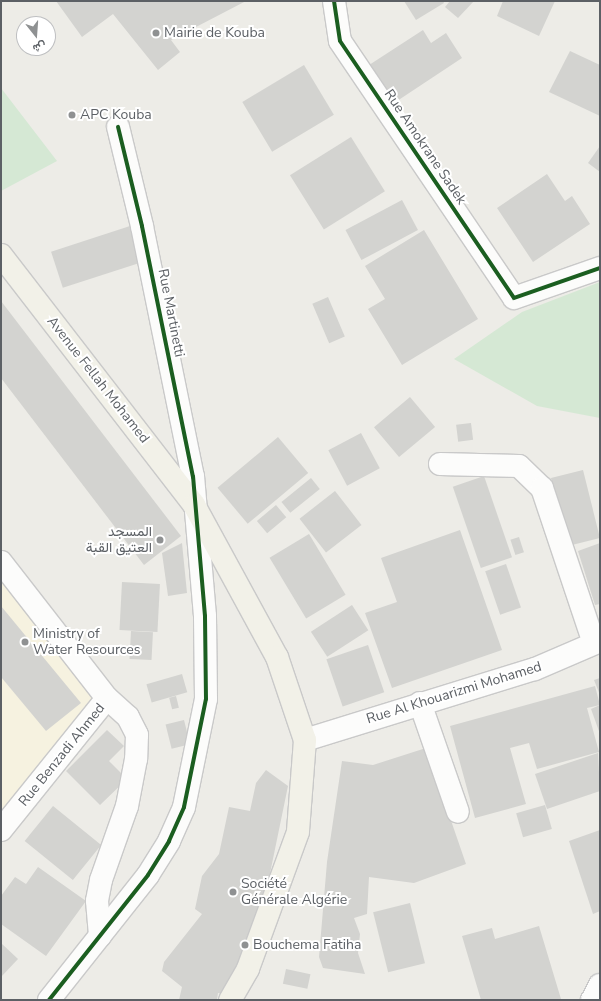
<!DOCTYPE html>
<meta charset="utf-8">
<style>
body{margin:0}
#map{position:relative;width:601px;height:1001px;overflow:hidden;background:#edece7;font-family:"Nunito Sans",Vazirmatn,sans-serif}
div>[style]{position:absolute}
.commercial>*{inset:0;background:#f6f2e0}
.green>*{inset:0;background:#d5e8d4}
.building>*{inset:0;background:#d3d3d0;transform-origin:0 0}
.roads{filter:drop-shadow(1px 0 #c9c9c9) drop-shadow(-1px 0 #c9c9c9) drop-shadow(0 1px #c9c9c9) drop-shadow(0 -1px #c9c9c9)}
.minor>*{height:22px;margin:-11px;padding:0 11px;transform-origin:11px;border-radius:11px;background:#fcfcfb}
.primary>*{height:22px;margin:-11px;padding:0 11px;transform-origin:11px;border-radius:11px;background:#f2f1e8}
.cycleway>*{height:4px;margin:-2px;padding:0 2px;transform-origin:2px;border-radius:2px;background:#1b5e20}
.dots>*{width:11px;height:11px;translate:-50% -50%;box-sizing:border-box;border:2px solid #fff;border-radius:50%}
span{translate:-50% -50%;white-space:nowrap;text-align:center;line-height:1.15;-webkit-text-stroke:4px #fff;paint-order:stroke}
.poi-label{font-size:14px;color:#5c6065}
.left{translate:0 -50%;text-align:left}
.right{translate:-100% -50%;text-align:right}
.street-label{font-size:14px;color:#5c6065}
.frame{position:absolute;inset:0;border:2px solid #5c6065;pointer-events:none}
.north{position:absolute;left:16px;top:16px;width:40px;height:40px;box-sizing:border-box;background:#fff;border:1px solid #bebfc1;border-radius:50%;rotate:163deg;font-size:11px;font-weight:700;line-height:16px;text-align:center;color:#5c6065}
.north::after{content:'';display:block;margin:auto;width:14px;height:18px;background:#8f9192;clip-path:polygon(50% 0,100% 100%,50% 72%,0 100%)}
</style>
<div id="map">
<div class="commercial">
<i style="clip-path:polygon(1px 581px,96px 702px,1px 811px)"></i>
</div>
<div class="green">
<i style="clip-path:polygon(1px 88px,57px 161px,1px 191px)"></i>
<i style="clip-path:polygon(600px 282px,600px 418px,537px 406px,454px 359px,522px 312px)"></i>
</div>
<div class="building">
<i style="clip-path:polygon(56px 1px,246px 1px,171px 40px,180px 52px,158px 70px,113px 14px,82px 37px)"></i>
<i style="clip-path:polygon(404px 1px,443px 1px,444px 3px,416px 20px)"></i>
<i style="clip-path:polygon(450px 1px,474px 1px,458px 18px,445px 7px)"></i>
<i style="clip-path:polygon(503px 1px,555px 1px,539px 36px,497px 16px)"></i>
<i style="clip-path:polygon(423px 30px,431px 43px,446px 33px,462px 58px,391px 105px,366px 67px)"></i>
<i style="clip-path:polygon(570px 51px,600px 65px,600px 116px,549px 92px)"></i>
<i style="left:304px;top:65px;width:58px;height:72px;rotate:59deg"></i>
<i style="left:351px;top:137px;width:64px;height:72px;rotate:58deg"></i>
<i style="clip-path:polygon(600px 146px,600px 172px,588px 163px)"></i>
<i style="clip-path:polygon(547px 174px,565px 201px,572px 196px,590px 224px,533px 262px,497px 208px)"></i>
<i style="left:402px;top:200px;width:34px;height:64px;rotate:62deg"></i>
<i style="left:130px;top:226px;width:38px;height:83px;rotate:72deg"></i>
<i style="clip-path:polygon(424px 230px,478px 319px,402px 365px,368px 309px,385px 299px,365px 266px)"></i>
<i style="left:328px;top:297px;width:43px;height:17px;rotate:67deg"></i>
<i style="clip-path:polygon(1px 301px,181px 536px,144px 565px,1px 378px)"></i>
<i style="left:410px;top:397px;width:39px;height:47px;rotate:50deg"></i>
<i style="left:471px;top:423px;width:17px;height:15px;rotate:83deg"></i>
<i style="left:361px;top:433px;width:40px;height:37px;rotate:62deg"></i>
<i style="left:278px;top:437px;width:47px;height:79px;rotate:50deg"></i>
<i style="left:583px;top:470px;width:70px;height:33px;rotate:76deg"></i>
<i style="left:484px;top:476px;width:86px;height:33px;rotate:71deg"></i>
<i style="left:311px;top:478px;width:14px;height:38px;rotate:51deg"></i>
<i style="left:335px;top:491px;width:43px;height:45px;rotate:52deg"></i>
<i style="left:276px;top:505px;width:16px;height:25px;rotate:50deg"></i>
<i style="clip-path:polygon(460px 530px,502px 650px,392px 688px,365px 613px,397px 602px,381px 558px)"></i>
<i style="left:309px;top:534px;width:71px;height:46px;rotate:59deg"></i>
<i style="left:519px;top:537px;width:16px;height:9px;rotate:72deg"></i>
<i style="clip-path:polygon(182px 543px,187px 593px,168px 596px,162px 553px)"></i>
<i style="clip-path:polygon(600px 543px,600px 604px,595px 605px,578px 551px)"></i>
<i style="left:506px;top:564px;width:46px;height:22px;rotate:71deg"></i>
<i style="left:122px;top:582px;width:38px;height:48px;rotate:3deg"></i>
<i style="left:352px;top:605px;width:30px;height:49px;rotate:57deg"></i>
<i style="clip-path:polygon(1px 606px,81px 703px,46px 731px,1px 677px)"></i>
<i style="left:131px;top:631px;width:22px;height:28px;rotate:3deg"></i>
<i style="left:368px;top:645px;width:50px;height:44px;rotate:71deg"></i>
<i style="left:182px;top:674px;width:19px;height:37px;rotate:74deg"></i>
<i style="clip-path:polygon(600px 678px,600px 695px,594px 680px)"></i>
<i style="clip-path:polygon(595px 686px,600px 705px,587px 708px,599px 752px,537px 769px,529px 743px,510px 748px,526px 804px,475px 818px,450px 726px)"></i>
<i style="left:176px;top:696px;width:12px;height:7px;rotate:76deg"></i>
<i style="clip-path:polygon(600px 705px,600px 734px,591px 709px)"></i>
<i style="left:184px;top:720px;width:25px;height:19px;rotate:76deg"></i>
<i style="clip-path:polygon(107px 730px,124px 746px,109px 761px,127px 779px,100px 805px,66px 771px)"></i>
<i style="clip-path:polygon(426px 748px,466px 864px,414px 883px,369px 877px,367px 914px,354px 918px,360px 934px,358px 953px,365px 974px,323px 968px,319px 957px,327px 862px,342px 761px,373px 765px)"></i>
<i style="clip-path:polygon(598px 753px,600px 791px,547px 809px,535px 774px)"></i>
<i style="clip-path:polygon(266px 770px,288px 786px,254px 951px,224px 994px,218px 993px,217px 1000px,179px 1000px,182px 987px,162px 971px,164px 962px,202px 914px,195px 909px,202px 876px,219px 854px,229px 807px,250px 811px,256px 783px)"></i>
<i style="left:545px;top:805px;width:25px;height:30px;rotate:74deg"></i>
<i style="left:53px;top:806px;width:62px;height:45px;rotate:39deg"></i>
<i style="clip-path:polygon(600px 830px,600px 911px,593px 914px,569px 841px)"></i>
<i style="clip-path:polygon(38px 867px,86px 901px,46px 956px,1px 924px,1px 896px,15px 877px,26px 884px)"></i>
<i style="left:410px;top:903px;width:62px;height:38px;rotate:76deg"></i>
<i style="clip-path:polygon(539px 926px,561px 999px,481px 1000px,462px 936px,492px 928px,495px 939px)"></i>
<i style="clip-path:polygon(1px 943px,18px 959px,1px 977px)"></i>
<i style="left:286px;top:969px;width:25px;height:15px;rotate:12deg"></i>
</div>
<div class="roads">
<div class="minor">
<i style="left:334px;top:1px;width:40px;rotate:81.5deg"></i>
<i style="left:340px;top:41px;width:310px;rotate:55.9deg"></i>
<i style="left:514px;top:298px;width:91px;rotate:-19.2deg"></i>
<i style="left:440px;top:464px;width:79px;rotate:1.5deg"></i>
<i style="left:519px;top:466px;width:32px;rotate:44deg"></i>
<i style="left:542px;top:488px;width:163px;rotate:71.5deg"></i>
<i style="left:1px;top:562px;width:172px;rotate:52.1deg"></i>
<i style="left:107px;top:698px;width:28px;rotate:42deg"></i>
<i style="left:128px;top:717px;width:20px;rotate:63deg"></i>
<i style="left:137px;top:735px;width:24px;rotate:92deg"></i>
<i style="left:136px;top:759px;width:48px;rotate:100.8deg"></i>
<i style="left:127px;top:806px;width:78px;rotate:109.4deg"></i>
<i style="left:101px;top:880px;width:21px;rotate:101deg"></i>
<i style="left:97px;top:901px;width:35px;rotate:85deg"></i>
<i style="left:420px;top:703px;width:115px;rotate:70.8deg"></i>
<i style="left:305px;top:740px;width:241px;rotate:-17.2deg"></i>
<i style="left:535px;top:669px;width:71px;rotate:-23.3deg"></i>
<i style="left:1px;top:830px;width:169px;rotate:-51.2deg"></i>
<i style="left:49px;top:1000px;width:159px;rotate:-51.6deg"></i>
<i style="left:148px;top:875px;width:40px;rotate:-58deg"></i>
<i style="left:169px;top:841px;width:37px;rotate:-66deg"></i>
<i style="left:184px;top:807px;width:110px;rotate:-78.5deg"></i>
<i style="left:206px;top:699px;width:83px;rotate:-90.7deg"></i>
<i style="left:205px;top:616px;width:140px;rotate:-94.9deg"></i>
<i style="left:193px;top:477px;width:256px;rotate:-101.5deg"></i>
<i style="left:142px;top:226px;width:102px;rotate:-103.6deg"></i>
<i style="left:592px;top:1000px;width:17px;rotate:-62deg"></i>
</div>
<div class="primary">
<i style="left:1px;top:255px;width:316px;rotate:52.3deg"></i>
<i style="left:194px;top:505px;width:173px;rotate:61.4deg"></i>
<i style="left:277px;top:657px;width:88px;rotate:71.4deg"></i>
<i style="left:305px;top:740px;width:92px;rotate:94.4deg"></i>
<i style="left:298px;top:832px;width:146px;rotate:110.1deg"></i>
<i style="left:248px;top:969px;width:36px;rotate:120deg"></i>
</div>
</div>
<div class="cycleway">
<i style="left:334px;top:1px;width:40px;rotate:81.5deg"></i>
<i style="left:340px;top:41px;width:310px;rotate:55.9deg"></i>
<i style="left:514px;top:298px;width:91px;rotate:-19.2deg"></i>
<i style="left:49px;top:1000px;width:159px;rotate:-51.6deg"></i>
<i style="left:148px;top:875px;width:40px;rotate:-58deg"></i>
<i style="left:169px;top:841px;width:37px;rotate:-66deg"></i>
<i style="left:184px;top:807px;width:110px;rotate:-78.5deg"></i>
<i style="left:206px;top:699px;width:83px;rotate:-90.7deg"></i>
<i style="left:205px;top:616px;width:140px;rotate:-94.9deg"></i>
<i style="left:193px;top:477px;width:256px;rotate:-101.5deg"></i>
<i style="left:142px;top:226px;width:102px;rotate:-103.6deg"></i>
</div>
<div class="dots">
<i style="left:156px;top:33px;background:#8f9192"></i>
<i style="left:72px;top:115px;background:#8f9192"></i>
<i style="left:160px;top:540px;background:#8f9192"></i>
<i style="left:25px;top:642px;background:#8f9192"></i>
<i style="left:233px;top:892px;background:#8f9192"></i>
<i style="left:245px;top:945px;background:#8f9192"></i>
</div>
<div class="poi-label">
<span class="left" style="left:164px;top:33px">Mairie de Kouba</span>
<span class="left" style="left:80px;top:115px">APC Kouba</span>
<span class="right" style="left:152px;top:540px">المسجد<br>العتيق القبة</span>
<span class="left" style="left:33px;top:642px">Ministry of<br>Water Resources</span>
<span class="left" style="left:241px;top:892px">Société<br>Générale Algérie</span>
<span class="left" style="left:253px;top:945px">Bouchema Fatiha</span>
</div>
<div class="street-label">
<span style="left:425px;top:147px;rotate:56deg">Rue Amokrane Sadek</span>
<span style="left:171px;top:313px;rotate:79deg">Rue Martinetti</span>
<span style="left:98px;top:380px;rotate:52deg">Avenue Fellah Mohamed</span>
<span style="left:454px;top:693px;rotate:-17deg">Rue Al Khouarizmi Mohamed</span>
<span style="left:62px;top:755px;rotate:-51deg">Rue Benzadi Ahmed</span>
</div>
<div class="frame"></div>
<div class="north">ش</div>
</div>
